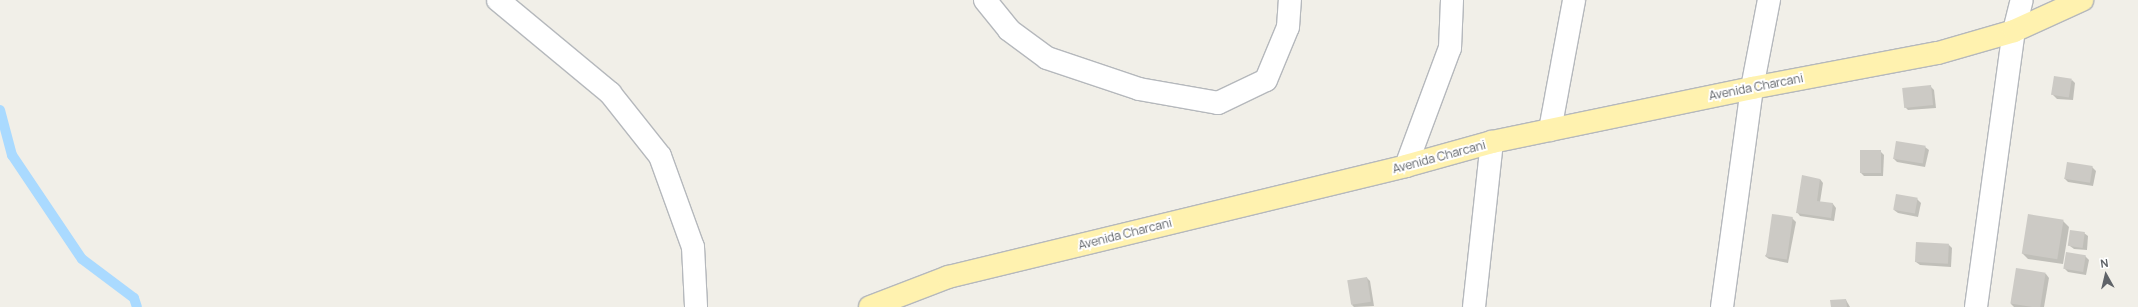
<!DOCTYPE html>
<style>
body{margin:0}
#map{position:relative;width:2138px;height:307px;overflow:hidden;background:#f1efe8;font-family:Manrope,sans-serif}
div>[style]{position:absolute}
.shadow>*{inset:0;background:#0003}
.stream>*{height:10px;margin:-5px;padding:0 5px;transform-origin:5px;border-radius:5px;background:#aadaff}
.building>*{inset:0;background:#cccac5;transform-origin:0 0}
.roads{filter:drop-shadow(1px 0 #b5b8bc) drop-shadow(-1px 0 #b5b8bc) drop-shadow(0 1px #b5b8bc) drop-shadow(0 -1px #b5b8bc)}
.minor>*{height:22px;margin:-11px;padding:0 11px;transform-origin:11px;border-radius:11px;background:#fff}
.major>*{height:22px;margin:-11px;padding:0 11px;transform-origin:11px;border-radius:11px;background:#fff2af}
span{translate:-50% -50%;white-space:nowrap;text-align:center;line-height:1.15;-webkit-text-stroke:4px #fff;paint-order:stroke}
.street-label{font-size:12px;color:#5f6368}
.north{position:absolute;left:2086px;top:255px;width:40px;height:40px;-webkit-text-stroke:3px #fff;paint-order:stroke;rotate:352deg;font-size:11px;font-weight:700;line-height:16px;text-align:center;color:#5f6368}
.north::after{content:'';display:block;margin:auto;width:14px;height:18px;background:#5f6368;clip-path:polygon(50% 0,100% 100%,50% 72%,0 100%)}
</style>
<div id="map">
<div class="shadow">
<i style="clip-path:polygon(2072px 80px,2075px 83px,2073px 100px,2057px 99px,2053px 95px)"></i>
<i style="clip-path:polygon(1930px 86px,1934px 90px,1936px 108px,1908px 110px,1905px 107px)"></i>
<i style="clip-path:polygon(1925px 147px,1929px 150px,1925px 167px,1897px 162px,1893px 158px)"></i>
<i style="clip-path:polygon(1880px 151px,1884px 155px,1883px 176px,1864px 176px,1861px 173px)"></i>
<i style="clip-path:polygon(2092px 167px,2096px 171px,2093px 186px,2068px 182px,2064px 178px)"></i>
<i style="clip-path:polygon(1820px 179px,1823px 183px,1820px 202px,1833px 204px,1836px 208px,1834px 221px,1800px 216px,1797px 212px)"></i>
<i style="clip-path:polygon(1917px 199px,1921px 203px,1918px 217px,1898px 213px,1894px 210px)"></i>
<i style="clip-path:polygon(1792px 218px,1796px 222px,1788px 263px,1769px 259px,1765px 256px)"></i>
<i style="clip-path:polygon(2063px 221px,2069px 227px,2063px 264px,2028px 259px,2022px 253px)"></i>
<i style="clip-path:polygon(2084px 233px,2088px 236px,2087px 250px,2074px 249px,2070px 246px)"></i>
<i style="clip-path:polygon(1949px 245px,1952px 248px,1951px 267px,1920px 265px,1916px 262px)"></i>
<i style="clip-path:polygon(2085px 256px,2089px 260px,2086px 275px,2068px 272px,2064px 268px)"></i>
<i style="clip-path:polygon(2017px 269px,2046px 274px,2049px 278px,2044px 307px,2014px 307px,2011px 304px)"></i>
<i style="clip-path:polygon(1367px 278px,1370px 281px,1374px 306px,1354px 307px,1352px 305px)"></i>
<i style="clip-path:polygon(1846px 300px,1850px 307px,1832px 307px)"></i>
</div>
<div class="stream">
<i style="left:0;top:110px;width:47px;rotate:75.1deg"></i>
<i style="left:12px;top:155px;width:125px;rotate:56.1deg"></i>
<i style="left:82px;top:259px;width:65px;rotate:36.9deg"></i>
<i style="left:134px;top:298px;width:9px;rotate:72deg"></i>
</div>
<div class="building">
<i style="left:2054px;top:76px;width:18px;height:19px;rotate:9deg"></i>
<i style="left:1931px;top:85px;width:20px;height:29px;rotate:84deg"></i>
<i style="left:1896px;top:141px;width:30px;height:18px;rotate:9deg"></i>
<i style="left:1860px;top:150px;width:21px;height:23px"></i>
<i style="left:2067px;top:162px;width:26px;height:17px;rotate:9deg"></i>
<i style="clip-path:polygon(1802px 175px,1820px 179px,1817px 201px,1833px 203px,1831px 218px,1796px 213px)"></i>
<i style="left:1896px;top:194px;width:22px;height:16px;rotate:10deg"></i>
<i style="left:1772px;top:214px;width:21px;height:43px;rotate:8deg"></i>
<i style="left:2028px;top:214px;width:36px;height:40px;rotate:9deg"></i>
<i style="left:2070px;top:230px;width:15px;height:16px;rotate:8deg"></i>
<i style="left:1916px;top:242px;width:33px;height:20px;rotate:3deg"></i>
<i style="left:2066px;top:252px;width:20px;height:17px;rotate:9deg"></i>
<i style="left:2016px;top:268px;width:30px;height:36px;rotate:9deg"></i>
<i style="left:1367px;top:277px;width:25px;height:20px;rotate:81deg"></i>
<i style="clip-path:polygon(1846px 299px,1847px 307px,1831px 307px,1830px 300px)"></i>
</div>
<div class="roads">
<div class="minor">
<i style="left:498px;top:0;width:146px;rotate:39.7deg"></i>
<i style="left:610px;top:93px;width:80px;rotate:51.6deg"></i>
<i style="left:660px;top:156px;width:97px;rotate:70.1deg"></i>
<i style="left:693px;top:247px;width:60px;rotate:87.1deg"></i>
<i style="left:985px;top:0;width:38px;rotate:51deg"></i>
<i style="left:1009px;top:30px;width:47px;rotate:36.4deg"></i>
<i style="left:1047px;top:58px;width:97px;rotate:18.6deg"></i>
<i style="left:1139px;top:89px;width:80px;rotate:10deg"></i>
<i style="left:1218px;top:103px;width:53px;rotate:-25.6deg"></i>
<i style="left:1266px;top:80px;width:57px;rotate:-67.5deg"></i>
<i style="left:1288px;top:27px;width:27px;rotate:-86deg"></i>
<i style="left:1550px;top:130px;width:132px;rotate:-79.5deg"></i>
<i style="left:1406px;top:166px;width:126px;rotate:-69.6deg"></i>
<i style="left:1450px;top:48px;width:48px;rotate:-87.6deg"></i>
<i style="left:1474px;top:307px;width:166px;rotate:-83.8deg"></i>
<i style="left:1722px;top:307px;width:221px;rotate:-82.2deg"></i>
<i style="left:1752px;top:88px;width:90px;rotate:-79.1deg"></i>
<i style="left:1976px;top:307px;width:279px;rotate:-82.2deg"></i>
<i style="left:2014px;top:31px;width:32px;rotate:-76deg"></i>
</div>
<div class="major">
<i style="left:870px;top:307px;width:84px;rotate:-21deg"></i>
<i style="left:948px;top:277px;width:471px;rotate:-13.6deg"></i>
<i style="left:1406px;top:166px;width:89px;rotate:-15.6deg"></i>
<i style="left:1492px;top:142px;width:266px;rotate:-11.7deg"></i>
<i style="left:1752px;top:88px;width:189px;rotate:-10.7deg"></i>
<i style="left:1938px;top:53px;width:79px;rotate:-16.1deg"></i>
<i style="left:2014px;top:31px;width:75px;rotate:-24.5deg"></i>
</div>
</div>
<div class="street-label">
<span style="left:1756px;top:87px;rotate:-11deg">Avenida Charcani</span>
<span style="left:1439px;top:157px;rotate:-15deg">Avenida Charcani</span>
<span style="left:1125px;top:234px;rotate:-14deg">Avenida Charcani</span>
</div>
<div class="north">N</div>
</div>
